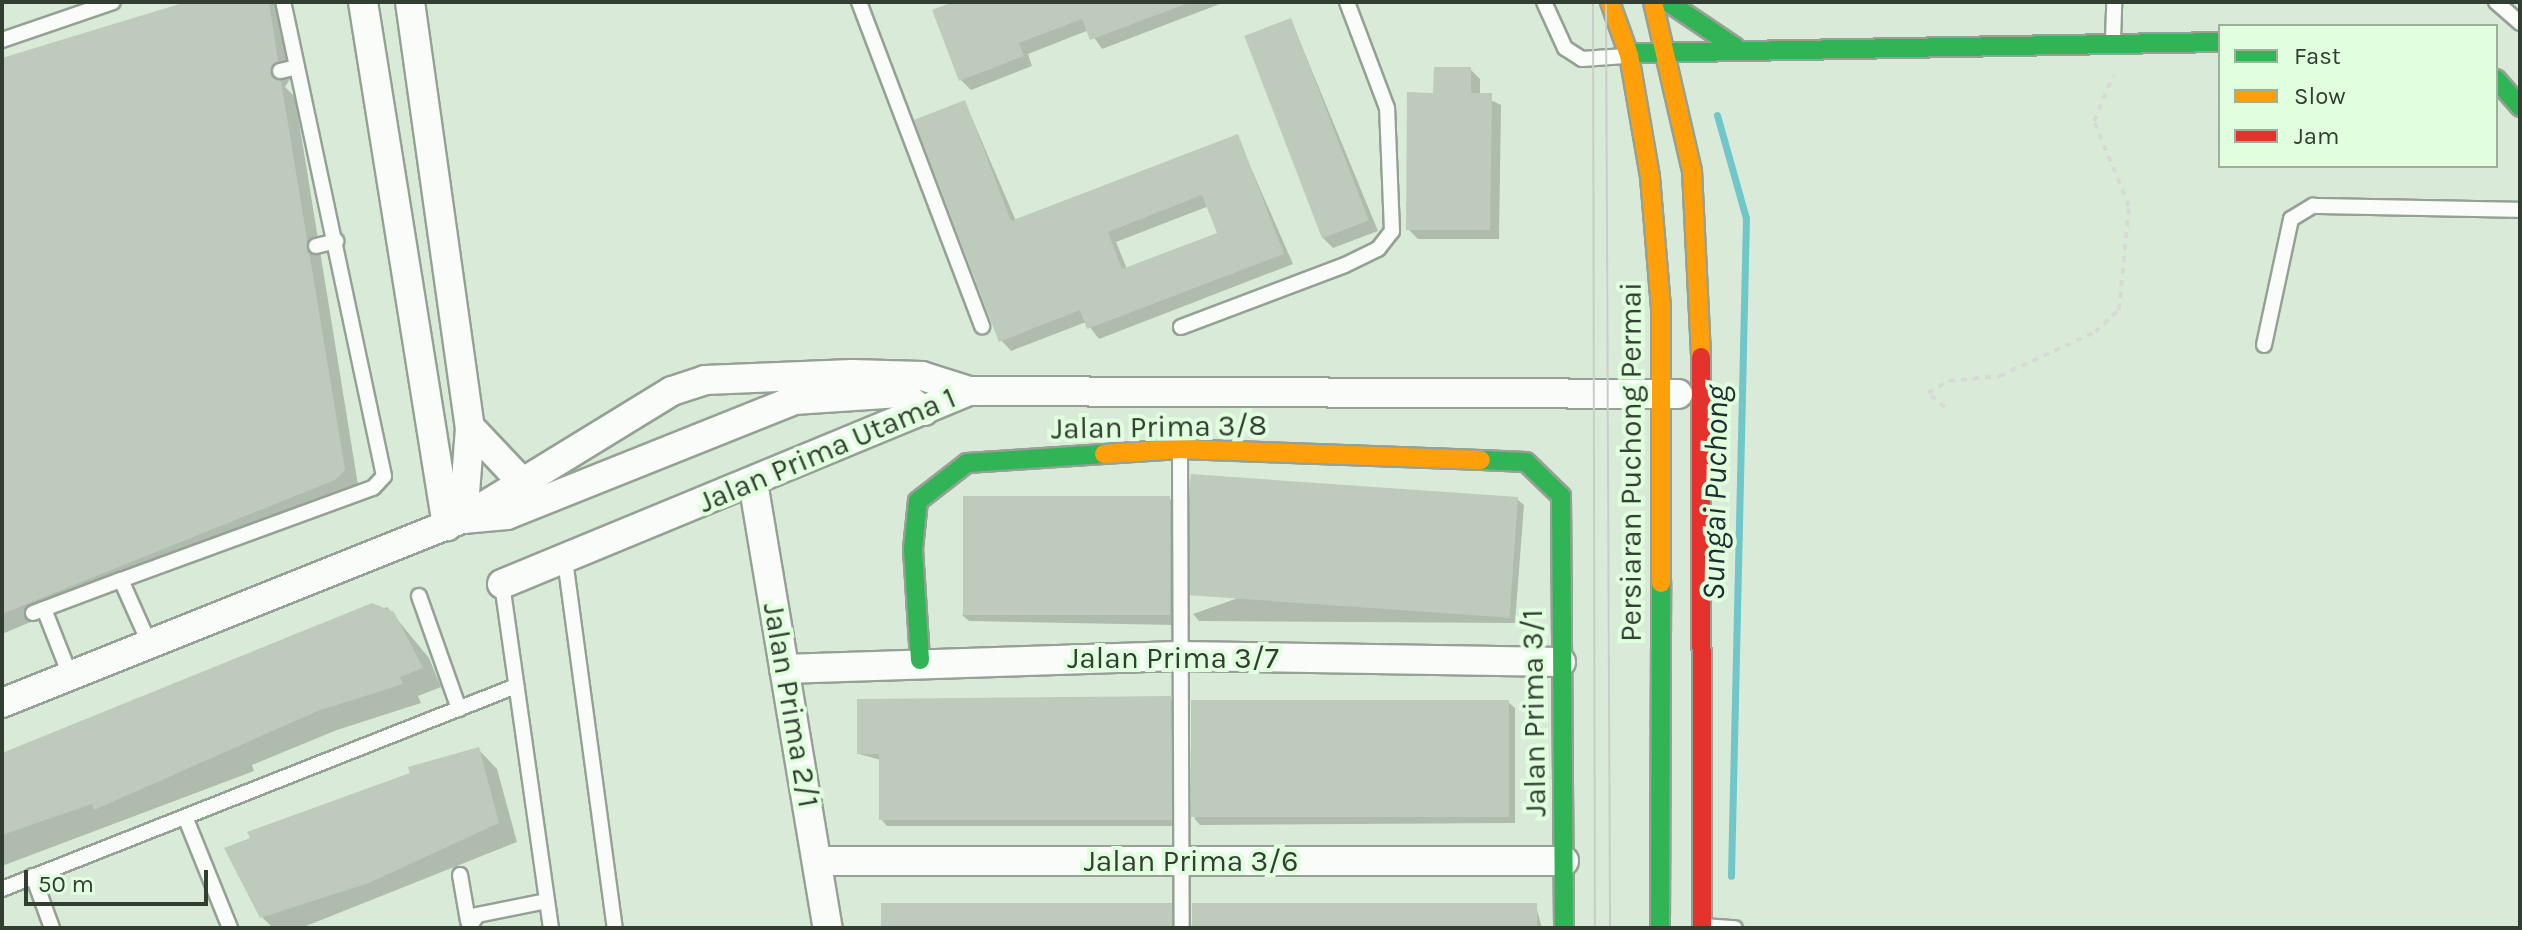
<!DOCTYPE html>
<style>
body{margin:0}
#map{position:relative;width:2522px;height:930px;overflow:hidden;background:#daead9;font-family:Karla,sans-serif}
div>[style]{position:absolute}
.shadow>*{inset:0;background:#0003}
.stream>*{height:7px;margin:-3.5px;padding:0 3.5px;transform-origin:3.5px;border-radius:3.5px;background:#70c6c8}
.building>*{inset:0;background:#bdcabc;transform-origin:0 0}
.path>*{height:4px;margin-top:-2px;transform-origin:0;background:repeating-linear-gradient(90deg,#d5dad5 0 6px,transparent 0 12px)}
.roads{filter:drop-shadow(2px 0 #95a195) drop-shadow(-2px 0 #95a195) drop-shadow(0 2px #95a195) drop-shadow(0 -2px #95a195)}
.lane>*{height:14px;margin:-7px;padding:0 7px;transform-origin:7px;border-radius:7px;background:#f9fcf9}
.street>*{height:28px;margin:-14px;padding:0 14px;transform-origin:14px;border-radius:14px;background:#f9fcf9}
.fast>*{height:18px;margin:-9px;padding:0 9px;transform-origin:9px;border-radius:9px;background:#30b455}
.slow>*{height:18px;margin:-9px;padding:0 9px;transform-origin:9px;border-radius:9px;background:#ff9f0a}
.jam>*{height:18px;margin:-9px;padding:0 9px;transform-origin:9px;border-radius:9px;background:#e5322d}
.tram>*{height:2px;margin:-1px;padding:0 1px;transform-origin:1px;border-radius:1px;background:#c9cdc9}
span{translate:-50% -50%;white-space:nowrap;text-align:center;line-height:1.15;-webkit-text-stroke:8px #e1fedf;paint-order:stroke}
.street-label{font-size:30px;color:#323e32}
.water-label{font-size:32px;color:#1b2f31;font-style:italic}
.frame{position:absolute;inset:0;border:4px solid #323e32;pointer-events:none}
.legend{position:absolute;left:2218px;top:24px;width:280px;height:144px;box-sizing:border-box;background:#e1fedf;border:2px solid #9bb19a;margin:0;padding:10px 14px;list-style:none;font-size:24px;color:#323e32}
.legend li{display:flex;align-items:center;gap:16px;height:40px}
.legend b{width:40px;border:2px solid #9bb19a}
.scale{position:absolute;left:24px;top:870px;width:184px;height:36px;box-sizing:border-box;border:4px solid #323e32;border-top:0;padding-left:10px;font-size:24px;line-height:28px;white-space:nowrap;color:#323e32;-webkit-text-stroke:6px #e1fedf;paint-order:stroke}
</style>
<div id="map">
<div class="shadow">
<i style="clip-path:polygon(193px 2px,273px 2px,281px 10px,292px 76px,285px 87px,295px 97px,358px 485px,2px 634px,2px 60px)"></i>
<i style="clip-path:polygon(958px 2px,1225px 2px,1102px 49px,1089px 30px,1028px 54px,1032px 66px,971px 90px,961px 80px)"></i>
<i style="clip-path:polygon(1291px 20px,1378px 231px,1333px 248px,1323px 238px)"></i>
<i style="clip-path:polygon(1470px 69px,1480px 79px,1480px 95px,1501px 105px,1499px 239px,1418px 239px,1408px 229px,1435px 95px)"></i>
<i style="clip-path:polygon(evenodd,965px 102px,1016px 221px,1237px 136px,1293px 264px,1099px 339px,1086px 322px,1011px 351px,1001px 340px,965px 102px,1209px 206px,1219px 234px,1127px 269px,1116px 242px,1209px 206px)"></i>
<i style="clip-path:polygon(1169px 498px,1176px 504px,1176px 625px,969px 621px,962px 615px)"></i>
<i style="clip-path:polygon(1517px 499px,1524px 505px,1515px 623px,1199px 621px,1193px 614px)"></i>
<i style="clip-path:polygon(387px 607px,429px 658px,441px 687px,418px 696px,421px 703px,337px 730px,252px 765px,254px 771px,2px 866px,2px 760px)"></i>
<i style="clip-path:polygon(1170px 698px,1177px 705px,1177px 826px,887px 826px,881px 819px,881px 760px,859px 754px)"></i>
<i style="clip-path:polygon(1508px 702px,1515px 708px,1515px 823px,1200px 825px,1194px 818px)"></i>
<i style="clip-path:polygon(479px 750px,497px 769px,517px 842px,301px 928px,273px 928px,262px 917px)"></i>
<i style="clip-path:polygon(1171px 906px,1178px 928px,883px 928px)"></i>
<i style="clip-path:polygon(1536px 906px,1542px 928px,1193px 928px)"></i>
</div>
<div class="stream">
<i style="left:1717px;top:115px;width:107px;rotate:74.3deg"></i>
<i style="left:1746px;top:218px;width:658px;rotate:91.31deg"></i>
</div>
<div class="building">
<i style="clip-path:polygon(186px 2px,269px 2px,278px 61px,270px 73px,281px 81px,345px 470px,335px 480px,2px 614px,2px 58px)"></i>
<i style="clip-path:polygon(953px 2px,1185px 2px,1186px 4px,1090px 40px,1082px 19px,1019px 43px,1024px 56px,959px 81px,932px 10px)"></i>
<i style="left:1291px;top:18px;width:217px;height:50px;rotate:69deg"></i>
<i style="clip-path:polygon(1434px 67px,1471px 67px,1471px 93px,1492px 93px,1490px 230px,1406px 230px,1407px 92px,1433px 93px)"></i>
<i style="clip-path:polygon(evenodd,965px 100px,1011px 221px,1238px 134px,1284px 254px,1087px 329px,1080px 310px,999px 342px,914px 120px,965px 100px,1202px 195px,1217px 233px,1122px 269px,1108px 232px,1202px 195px)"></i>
<i style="left:963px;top:496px;width:207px;height:119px"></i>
<i style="left:1518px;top:497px;width:121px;height:328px;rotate:94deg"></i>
<i style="clip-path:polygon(372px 603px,394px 612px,423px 668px,400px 677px,403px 684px,318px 711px,94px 810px,92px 804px,2px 835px,2px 753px)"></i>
<i style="clip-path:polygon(1171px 696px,1172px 820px,879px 820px,879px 754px,857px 754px,857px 699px)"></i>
<i style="left:1509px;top:700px;width:117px;height:318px;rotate:90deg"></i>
<i style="clip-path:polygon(479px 747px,499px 823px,369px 883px,260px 918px,224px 848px,250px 838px,247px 832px,410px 773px,408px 767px)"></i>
<i style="left:881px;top:903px;width:291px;height:25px"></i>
<i style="left:1192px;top:903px;width:345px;height:25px"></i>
</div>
<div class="path">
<i style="left:1945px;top:407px;width:22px;rotate:-141deg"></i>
<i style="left:1928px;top:393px;width:24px;rotate:-30deg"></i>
<i style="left:1949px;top:381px;width:51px;rotate:-5.6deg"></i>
<i style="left:2000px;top:376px;width:105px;rotate:-24.9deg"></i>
<i style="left:2095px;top:332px;width:33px;rotate:-43deg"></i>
<i style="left:2119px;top:310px;width:104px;rotate:-84.5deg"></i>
<i style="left:2129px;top:206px;width:92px;rotate:-112.4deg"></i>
<i style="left:2094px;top:121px;width:49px;rotate:-67.1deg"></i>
</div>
<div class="roads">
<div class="lane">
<i style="left:859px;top:2px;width:347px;rotate:69.2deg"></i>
<i style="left:1544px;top:2px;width:51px;rotate:65.5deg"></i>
<i style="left:1565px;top:48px;width:20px;rotate:33deg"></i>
<i style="left:1582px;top:59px;width:43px;rotate:-4deg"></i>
<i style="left:2496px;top:2px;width:32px;rotate:41deg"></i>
<i style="left:2113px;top:39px;width:37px;rotate:-88deg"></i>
<i style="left:2px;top:40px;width:117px;rotate:-18.9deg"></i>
<i style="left:280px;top:71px;width:17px;rotate:-13deg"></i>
<i style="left:316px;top:246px;width:21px;rotate:-14deg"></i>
<i style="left:1181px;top:327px;width:175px;rotate:-20.7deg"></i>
<i style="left:1345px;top:265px;width:37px;rotate:-26deg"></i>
<i style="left:1378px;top:249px;width:23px;rotate:-52deg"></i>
<i style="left:1392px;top:231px;width:123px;rotate:-92.3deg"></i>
<i style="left:1387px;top:108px;width:113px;rotate:-110.7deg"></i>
<i style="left:2264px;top:345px;width:129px;rotate:-77.9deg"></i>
<i style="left:2291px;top:219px;width:26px;rotate:-31deg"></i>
<i style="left:2313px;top:206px;width:207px;rotate:1.1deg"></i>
<i style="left:1180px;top:452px;width:476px;rotate:89.8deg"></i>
<i style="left:565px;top:560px;width:371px;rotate:82.3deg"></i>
<i style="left:502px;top:584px;width:347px;rotate:81.9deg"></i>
<i style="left:419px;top:596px;width:120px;rotate:70.5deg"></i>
<i style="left:44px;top:609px;width:71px;rotate:68.5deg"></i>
<i style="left:33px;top:613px;width:94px;rotate:-20.6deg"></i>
<i style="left:150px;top:645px;width:71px;rotate:-114deg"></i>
<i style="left:121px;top:580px;width:268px;rotate:-20.1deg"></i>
<i style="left:373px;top:488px;width:16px;rotate:-47deg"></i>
<i style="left:384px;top:476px;width:485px;rotate:-102deg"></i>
<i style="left:186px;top:819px;width:118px;rotate:68deg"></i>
<i style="left:460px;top:875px;width:47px;rotate:80.1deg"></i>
<i style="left:33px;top:876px;width:55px;rotate:69.9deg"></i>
<i style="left:2px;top:889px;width:553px;rotate:-21.55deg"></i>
<i style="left:1703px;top:926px;width:32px;rotate:4deg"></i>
<i style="left:469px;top:928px;width:15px;rotate:-58deg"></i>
<i style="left:477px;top:915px;width:71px;rotate:-11.3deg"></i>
</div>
<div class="street">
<i style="left:363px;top:2px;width:531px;rotate:80.89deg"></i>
<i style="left:410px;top:2px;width:429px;rotate:82deg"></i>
<i style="left:470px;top:427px;width:74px;rotate:46.6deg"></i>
<i style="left:753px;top:482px;width:452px;rotate:80.5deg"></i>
<i style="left:463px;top:519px;width:44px;rotate:-5.2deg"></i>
<i style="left:507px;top:515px;width:309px;rotate:-21.8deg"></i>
<i style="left:794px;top:400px;width:106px;rotate:-3.8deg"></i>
<i style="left:900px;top:393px;width:30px;rotate:37deg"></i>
<i style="left:463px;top:519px;width:92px;rotate:-85.6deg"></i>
<i style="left:502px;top:584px;width:505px;rotate:-22.45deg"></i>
<i style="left:969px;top:391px;width:709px;rotate:0.24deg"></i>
<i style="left:784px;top:669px;width:394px;rotate:-1.9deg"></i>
<i style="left:1178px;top:656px;width:383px;rotate:0.9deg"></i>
<i style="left:2px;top:703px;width:496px;rotate:-21.8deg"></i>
<i style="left:463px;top:519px;width:245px;rotate:-31.5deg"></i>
<i style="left:672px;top:391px;width:35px;rotate:-18deg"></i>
<i style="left:705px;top:380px;width:147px;rotate:-2.3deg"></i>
<i style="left:852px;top:374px;width:70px;rotate:1.6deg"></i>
<i style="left:922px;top:376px;width:49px;rotate:17.7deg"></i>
<i style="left:818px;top:861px;width:746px"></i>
</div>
<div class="fast">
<i style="left:1668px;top:2px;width:81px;rotate:33.9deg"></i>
<i style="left:1637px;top:53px;width:583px;rotate:-1.08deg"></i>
<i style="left:2496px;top:79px;width:37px;rotate:49deg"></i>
<i style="left:1481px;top:460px;width:45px;rotate:2.5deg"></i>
<i style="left:1526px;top:462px;width:49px;rotate:44.2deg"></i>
<i style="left:1561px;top:496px;width:432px;rotate:89.6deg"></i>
<i style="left:920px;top:660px;width:111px;rotate:-93.6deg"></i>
<i style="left:913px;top:549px;width:48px;rotate:-84.1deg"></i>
<i style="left:918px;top:501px;width:62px;rotate:-37.8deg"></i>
<i style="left:967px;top:463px;width:137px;rotate:-3.8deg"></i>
<i style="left:1660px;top:928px;width:345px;rotate:-89.8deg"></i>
</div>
<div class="slow">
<i style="left:1610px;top:2px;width:56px;rotate:70.3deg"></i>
<i style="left:1629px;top:55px;width:124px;rotate:80.2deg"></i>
<i style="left:1650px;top:177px;width:130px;rotate:85.2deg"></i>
<i style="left:1661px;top:307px;width:276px;rotate:90deg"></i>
<i style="left:1653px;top:2px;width:173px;rotate:77deg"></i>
<i style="left:1692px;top:171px;width:186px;rotate:87.2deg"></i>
<i style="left:1104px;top:454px;width:76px;rotate:-3.8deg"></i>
<i style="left:1180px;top:449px;width:301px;rotate:2.1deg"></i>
</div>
<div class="jam">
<i style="left:1701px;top:357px;width:571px;rotate:89.9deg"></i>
</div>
</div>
<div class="tram">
<i style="left:1593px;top:2px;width:926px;rotate:89.88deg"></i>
<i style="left:1606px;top:2px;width:926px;rotate:89.75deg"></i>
</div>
<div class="street-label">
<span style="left:1159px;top:427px;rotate:-1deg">Jalan Prima 3/8</span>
<span style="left:827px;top:450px;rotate:-23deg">Jalan Prima Utama 1</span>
<span style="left:1631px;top:462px;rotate:-90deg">Persiaran Puchong Permai</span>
<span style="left:1173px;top:658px">Jalan Prima 3/7</span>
<span style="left:791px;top:705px;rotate:80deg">Jalan Prima 2/1</span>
<span style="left:1534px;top:713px;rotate:-91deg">Jalan Prima 3/1</span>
<span style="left:1191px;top:861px">Jalan Prima 3/6</span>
</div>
<div class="water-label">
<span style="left:1716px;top:493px;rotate:-89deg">Sungai Puchong</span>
</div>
<div class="frame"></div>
<ul class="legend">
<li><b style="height:10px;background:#30b455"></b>Fast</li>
<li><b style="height:10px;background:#ff9f0a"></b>Slow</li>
<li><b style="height:10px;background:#e5322d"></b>Jam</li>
</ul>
<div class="scale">50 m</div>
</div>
